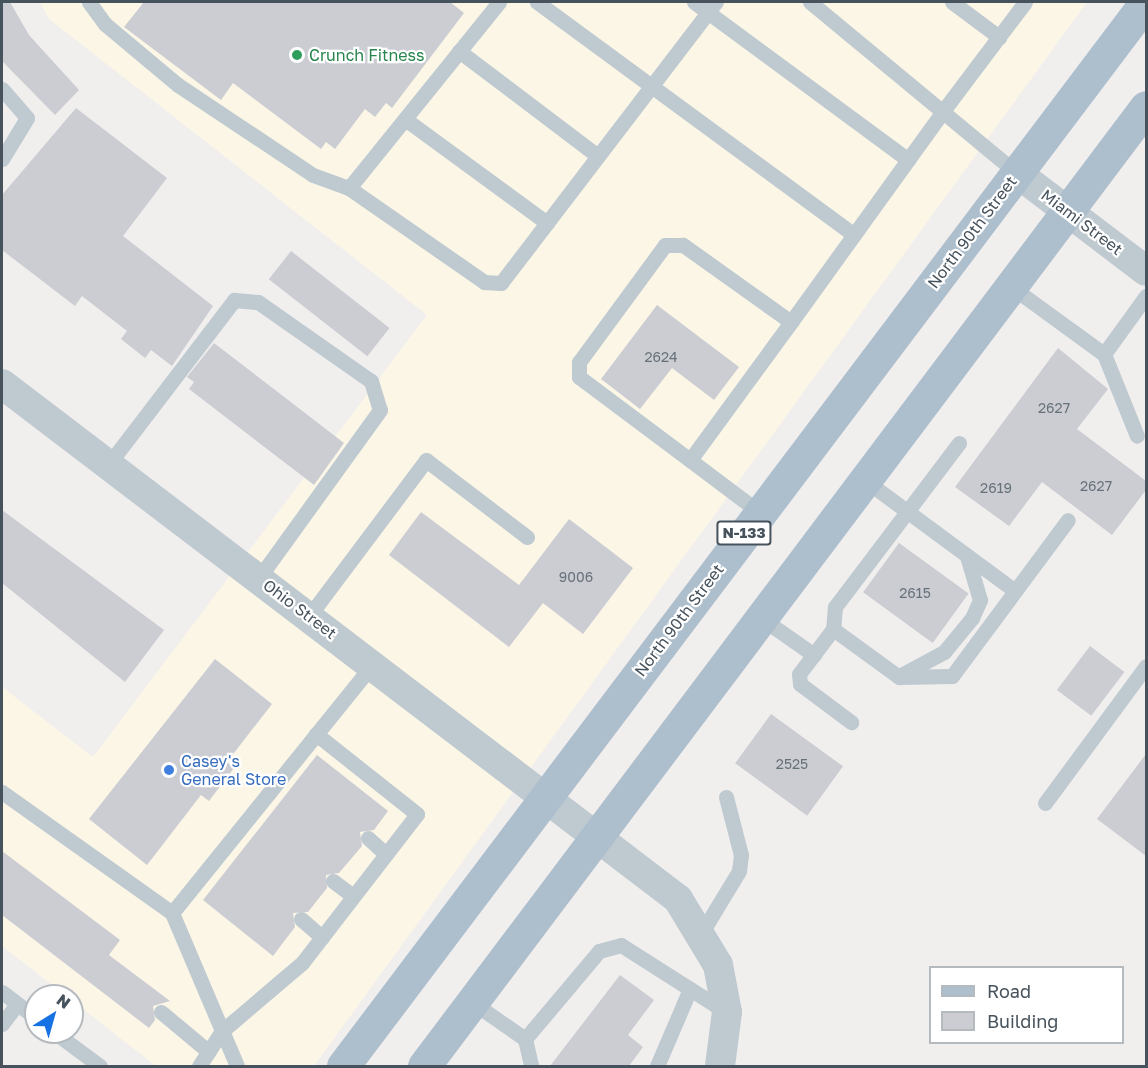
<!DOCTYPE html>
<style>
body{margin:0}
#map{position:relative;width:1148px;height:1068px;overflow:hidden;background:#f1eeee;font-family:"Golos Text",sans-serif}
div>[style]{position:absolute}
.commercial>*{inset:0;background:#fcf6e7}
.building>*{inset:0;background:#cbcdd3;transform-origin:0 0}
.service>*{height:15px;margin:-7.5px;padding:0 7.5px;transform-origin:7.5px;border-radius:7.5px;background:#bec9d0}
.minor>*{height:30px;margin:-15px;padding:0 15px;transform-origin:15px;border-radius:15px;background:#bec9d0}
.primary>*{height:33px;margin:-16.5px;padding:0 16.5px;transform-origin:16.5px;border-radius:16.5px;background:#adbecd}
.dots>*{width:16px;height:16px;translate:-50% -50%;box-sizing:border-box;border:3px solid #fff;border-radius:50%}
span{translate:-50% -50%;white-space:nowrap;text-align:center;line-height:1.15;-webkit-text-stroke:4.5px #fff;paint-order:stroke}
.number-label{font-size:14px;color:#67717a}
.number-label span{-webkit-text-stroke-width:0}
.shield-label span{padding:2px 4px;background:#fff;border:2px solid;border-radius:4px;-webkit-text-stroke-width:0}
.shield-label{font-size:15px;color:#46525c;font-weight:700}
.leisure-label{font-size:16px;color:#27864d}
.left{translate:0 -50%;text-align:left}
.street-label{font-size:16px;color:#46525c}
.shop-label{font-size:16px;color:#366cbe}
.frame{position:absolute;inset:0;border:3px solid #46525c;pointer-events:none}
.legend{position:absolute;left:929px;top:966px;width:195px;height:78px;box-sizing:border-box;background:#fff;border:2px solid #b5babe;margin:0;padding:8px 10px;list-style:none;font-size:18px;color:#46525c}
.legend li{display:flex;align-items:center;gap:12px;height:30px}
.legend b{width:30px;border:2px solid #b5babe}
.north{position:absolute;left:24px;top:984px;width:60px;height:60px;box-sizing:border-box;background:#fff;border:2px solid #b5babe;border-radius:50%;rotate:37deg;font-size:16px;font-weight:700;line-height:24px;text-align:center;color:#46525c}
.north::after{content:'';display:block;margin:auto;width:21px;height:27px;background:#1672e2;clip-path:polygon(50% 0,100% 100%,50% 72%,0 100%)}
</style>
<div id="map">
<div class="commercial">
<i style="clip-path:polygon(40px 2px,1087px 2px,314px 1066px,156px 1066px,2px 946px,2px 687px,93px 757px,427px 315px,49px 19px)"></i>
</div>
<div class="building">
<i style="clip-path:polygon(2px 2px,10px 2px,29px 35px,79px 90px,55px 115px,2px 61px)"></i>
<i style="clip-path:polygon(144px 2px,450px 2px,464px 13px,392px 108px,386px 103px,375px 117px,365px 109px,335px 149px,326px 142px,321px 149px,233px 83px,221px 100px,124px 27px)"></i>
<i style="clip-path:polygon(76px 108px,167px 178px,123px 236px,213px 306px,172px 366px,151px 350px,145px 358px,121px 339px,127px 331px,82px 296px,75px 306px,2px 250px,2px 195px)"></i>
<i style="left:291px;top:251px;width:125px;height:36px;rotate:38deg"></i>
<i style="clip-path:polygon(657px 305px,739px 367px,714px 400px,672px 368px,640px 409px,601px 379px)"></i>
<i style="clip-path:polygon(214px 343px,344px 443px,314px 485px,189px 389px,194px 382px,187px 377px)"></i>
<i style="clip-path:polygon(1058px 348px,1108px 389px,1077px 429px,1146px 481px,1146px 490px,1112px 535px,1042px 482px,1009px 526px,955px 487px)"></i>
<i style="clip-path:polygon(2px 510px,164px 630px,125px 682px,2px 583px)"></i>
<i style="clip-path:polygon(421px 512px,519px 585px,569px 519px,633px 568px,583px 634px,543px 603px,509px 647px,389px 555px)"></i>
<i style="left:899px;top:543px;width:86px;height:61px;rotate:36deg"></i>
<i style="left:1090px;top:646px;width:43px;height:55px;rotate:37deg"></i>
<i style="clip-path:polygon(215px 659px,272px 704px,227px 762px,234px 768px,209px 801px,201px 795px,147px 865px,89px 819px)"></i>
<i style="left:771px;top:714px;width:89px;height:61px;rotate:36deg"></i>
<i style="clip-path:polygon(1146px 754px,1146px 856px,1097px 819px)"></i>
<i style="clip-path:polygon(317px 755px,388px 811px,374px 830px,360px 832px,362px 846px,339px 873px,326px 875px,327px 888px,308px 912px,293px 913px,295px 927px,273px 956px,203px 900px)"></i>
<i style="clip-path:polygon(2px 851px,120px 940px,109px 955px,170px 1001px,153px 1006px,155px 1020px,149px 1028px,2px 915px)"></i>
<i style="clip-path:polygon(620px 975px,654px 1000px,628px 1035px,643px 1047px,629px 1066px,550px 1066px)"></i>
</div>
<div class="service">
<i style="left:89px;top:2px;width:27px;rotate:54deg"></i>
<i style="left:105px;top:24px;width:95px;rotate:39.9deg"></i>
<i style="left:178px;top:85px;width:162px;rotate:33.7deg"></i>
<i style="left:313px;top:175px;width:38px;rotate:20deg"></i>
<i style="left:349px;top:188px;width:239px;rotate:-51.1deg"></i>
<i style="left:537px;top:2px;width:393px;rotate:36.3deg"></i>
<i style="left:694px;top:2px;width:266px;rotate:36.4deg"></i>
<i style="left:810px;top:2px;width:268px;rotate:39.6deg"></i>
<i style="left:952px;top:2px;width:59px;rotate:36.7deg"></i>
<i style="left:459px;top:51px;width:174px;rotate:37.1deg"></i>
<i style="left:2px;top:89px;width:38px;rotate:49deg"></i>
<i style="left:27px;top:118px;width:48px;rotate:121.4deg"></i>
<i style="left:405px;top:119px;width:176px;rotate:36.2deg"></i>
<i style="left:349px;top:188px;width:165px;rotate:34.8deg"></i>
<i style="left:484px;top:282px;width:17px;rotate:3deg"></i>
<i style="left:501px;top:283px;width:354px;rotate:-52.6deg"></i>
<i style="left:1013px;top:288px;width:112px;rotate:36deg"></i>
<i style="left:1104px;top:354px;width:72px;rotate:-54.1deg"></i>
<i style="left:791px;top:322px;width:133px;rotate:-144.5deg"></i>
<i style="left:683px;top:245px;width:18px;rotate:180deg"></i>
<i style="left:665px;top:245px;width:145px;rotate:126.3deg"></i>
<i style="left:579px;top:362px;width:15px;rotate:90deg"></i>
<i style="left:579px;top:377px;width:139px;rotate:36.8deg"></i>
<i style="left:690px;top:460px;width:171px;rotate:-53.8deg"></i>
<i style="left:791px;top:322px;width:260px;rotate:-54.2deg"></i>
<i style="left:943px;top:111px;width:136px;rotate:-53deg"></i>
<i style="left:1104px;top:354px;width:88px;rotate:68.1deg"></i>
<i style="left:959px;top:443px;width:206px;rotate:127.1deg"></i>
<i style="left:835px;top:607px;width:22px;rotate:95deg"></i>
<i style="left:833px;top:629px;width:82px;rotate:36deg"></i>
<i style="left:899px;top:677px;width:53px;rotate:-1.1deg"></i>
<i style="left:952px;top:676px;width:194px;rotate:-53.4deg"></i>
<i style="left:690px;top:460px;width:86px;rotate:37deg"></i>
<i style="left:108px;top:465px;width:208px;rotate:-52.6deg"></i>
<i style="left:234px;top:300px;width:24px;rotate:5deg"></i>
<i style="left:258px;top:302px;width:138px;rotate:35deg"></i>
<i style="left:371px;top:381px;width:30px;rotate:73deg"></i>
<i style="left:380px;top:410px;width:207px;rotate:125.8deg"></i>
<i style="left:866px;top:481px;width:185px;rotate:36.4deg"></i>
<i style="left:309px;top:616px;width:195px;rotate:-53.1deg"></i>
<i style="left:426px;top:460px;width:127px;rotate:37.3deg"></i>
<i style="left:764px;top:620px;width:61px;rotate:35deg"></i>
<i style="left:833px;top:629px;width:56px;rotate:127.1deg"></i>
<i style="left:799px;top:674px;width:10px;rotate:84deg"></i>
<i style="left:800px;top:684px;width:64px;rotate:36.7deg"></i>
<i style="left:901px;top:675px;width:49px;rotate:-28.1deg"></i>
<i style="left:944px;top:652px;width:44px;rotate:-50.5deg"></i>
<i style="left:972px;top:618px;width:20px;rotate:-66deg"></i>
<i style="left:980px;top:600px;width:46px;rotate:-106.5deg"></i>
<i style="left:2px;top:792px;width:209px;rotate:35.4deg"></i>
<i style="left:1045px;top:803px;width:170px;rotate:-53.6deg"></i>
<i style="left:368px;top:838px;width:24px;rotate:42deg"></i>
<i style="left:333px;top:881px;width:25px;rotate:37deg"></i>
<i style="left:301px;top:919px;width:28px;rotate:41deg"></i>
<i style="left:702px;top:932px;width:71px;rotate:-58.8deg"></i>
<i style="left:739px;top:871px;width:16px;rotate:-83deg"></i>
<i style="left:741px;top:855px;width:60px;rotate:-104.5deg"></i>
<i style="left:2px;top:992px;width:43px;rotate:37.4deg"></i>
<i style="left:472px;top:1002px;width:65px;rotate:34.9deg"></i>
<i style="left:525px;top:1039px;width:115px;rotate:-49.9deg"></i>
<i style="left:599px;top:951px;width:23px;rotate:-15deg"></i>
<i style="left:621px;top:945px;width:125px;rotate:32.5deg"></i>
<i style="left:161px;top:1012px;width:62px;rotate:39.8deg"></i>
<i style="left:2px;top:1024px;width:25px;rotate:-53deg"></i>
<i style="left:54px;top:1032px;width:57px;rotate:36.5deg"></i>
<i style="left:525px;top:1039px;width:28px;rotate:77deg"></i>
<i style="left:199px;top:1066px;width:42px;rotate:-56.7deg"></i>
<i style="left:222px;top:1031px;width:105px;rotate:-40.4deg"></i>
<i style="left:302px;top:963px;width:188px;rotate:-52.3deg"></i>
<i style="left:417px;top:814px;width:129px;rotate:-141.6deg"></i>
<i style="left:237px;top:1066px;width:166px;rotate:-113deg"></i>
<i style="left:172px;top:913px;width:320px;rotate:-51.1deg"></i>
<i style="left:657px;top:1066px;width:84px;rotate:-66.8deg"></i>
</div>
<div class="minor">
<i style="left:1017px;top:173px;width:162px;rotate:37.2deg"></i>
<i style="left:2px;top:384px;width:850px;rotate:37.3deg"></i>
<i style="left:678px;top:899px;width:77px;rotate:58.8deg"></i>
<i style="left:718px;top:965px;width:48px;rotate:79.2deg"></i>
<i style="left:727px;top:1012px;width:54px;rotate:97.4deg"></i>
</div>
<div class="primary">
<i style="left:343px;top:1066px;width:1333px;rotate:-52.96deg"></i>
<i style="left:424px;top:1066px;width:1200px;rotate:-53.03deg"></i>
</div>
<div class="dots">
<i style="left:297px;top:55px;background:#2e9e5b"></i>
<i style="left:169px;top:770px;background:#3f7fe0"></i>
</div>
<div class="number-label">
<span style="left:661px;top:357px">2624</span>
<span style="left:1054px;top:408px">2627</span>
<span style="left:1096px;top:486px">2627</span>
<span style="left:996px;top:488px">2619</span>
<span style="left:576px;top:577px">9006</span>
<span style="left:915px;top:593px">2615</span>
<span style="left:792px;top:764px">2525</span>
</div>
<div class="shield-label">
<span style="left:744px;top:533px">N-133</span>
</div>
<div class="leisure-label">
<span class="left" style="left:309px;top:55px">Crunch Fitness</span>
</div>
<div class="street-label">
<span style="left:1082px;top:222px;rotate:37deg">Miami Street</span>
<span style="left:972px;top:232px;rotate:-53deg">North 90th Street</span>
<span style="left:300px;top:609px;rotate:37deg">Ohio Street</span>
<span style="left:679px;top:620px;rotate:-53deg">North 90th Street</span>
</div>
<div class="shop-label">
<span class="left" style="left:181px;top:770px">Casey's<br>General Store</span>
</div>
<div class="frame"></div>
<ul class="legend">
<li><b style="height:8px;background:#adbecd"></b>Road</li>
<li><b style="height:16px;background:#cbcdd3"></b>Building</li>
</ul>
<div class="north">N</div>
</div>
